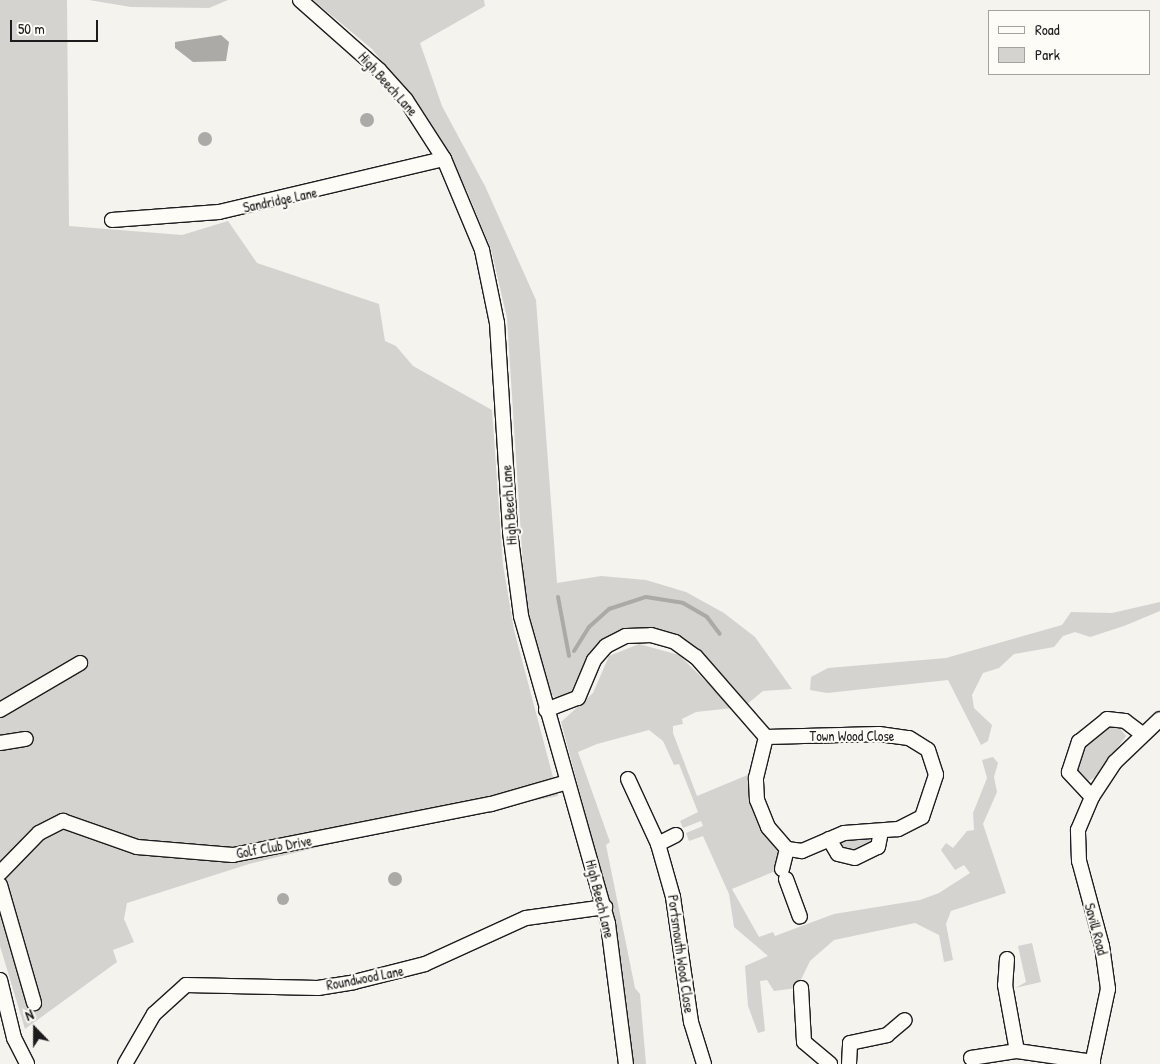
<!DOCTYPE html>
<style>
body{margin:0}
#map{position:relative;width:1160px;height:1064px;overflow:hidden;background:#f4f3ee;font-family:"Patrick Hand",sans-serif}
div>[style]{position:absolute}
.green>*{inset:0;background:#d4d3cf}
.water>*{inset:0;background:#abaaa6}
.round{border-radius:50%}
.stream>*{height:4px;margin:-2px;padding:0 2px;transform-origin:2px;border-radius:2px;background:#abaaa6}
.roads{filter:drop-shadow(1px 0 #1c1c1c) drop-shadow(-1px 0 #1c1c1c) drop-shadow(0 1px #1c1c1c) drop-shadow(0 -1px #1c1c1c)}
.minor>*{height:14px;margin:-7px;padding:0 7px;transform-origin:7px;border-radius:7px;background:#fdfcf7}
span{translate:-50% -50%;white-space:nowrap;text-align:center;line-height:1.15;-webkit-text-stroke:4px #fdfcf7;paint-order:stroke}
.street-label{font-size:14px;color:#1c1c1c}
.legend{position:absolute;left:988px;top:10px;width:162px;height:65px;box-sizing:border-box;background:#fdfcf7;border:1px solid #a3a29f;margin:0;padding:6px 9px;list-style:none;font-size:15px;color:#1c1c1c}
.legend li{display:flex;align-items:center;gap:10px;height:25px}
.legend b{width:25px;border:1px solid #a3a29f}
.north{position:absolute;left:10px;top:1004px;width:50px;height:50px;-webkit-text-stroke:4px #fdfcf7;paint-order:stroke;rotate:338deg;font-size:14px;font-weight:700;line-height:20px;text-align:center;color:#1c1c1c}
.north::after{content:'';display:block;margin:auto;width:18px;height:22px;background:#1c1c1c;clip-path:polygon(50% 0,100% 100%,50% 72%,0 100%)}
.scale{position:absolute;left:10px;top:20px;width:88px;height:22px;box-sizing:border-box;border:2px solid #1c1c1c;border-top:0;padding-left:6px;font-size:15px;line-height:18px;white-space:nowrap;color:#1c1c1c;-webkit-text-stroke:4px #fdfcf7;paint-order:stroke}
</style>
<div id="map">
<div class="green">
<i style="clip-path:polygon(0 0,67px 0,69px 226px,182px 235px,228px 221px,257px 263px,379px 304px,385px 341px,396px 346px,413px 366px,492px 410px,503px 565px,514px 630px,558px 796px,425px 821px,249px 864px,127px 903px,124px 919px,134px 942px,113px 950px,117px 962px,25px 1029px,0 946px)"></i>
<i style="clip-path:polygon(89px 0,228px 0,209px 8px,131px 7px)"></i>
<i style="clip-path:polygon(313px 0,484px 0,485px 6px,420px 43px,442px 106px,485px 186px,536px 300px,557px 583px,601px 576px,646px 580px,686px 592px,724px 613px,755px 637px,792px 689px,763px 691px,746px 705px,696px 650px,622px 632px,572px 695px,558px 699px,547px 692px,525px 597px,507px 318px,491px 249px,467px 191px,425px 114px,372px 49px)"></i>
<i style="clip-path:polygon(1160px 602px,1160px 611px,1124px 626px,1090px 637px,1075px 632px,1063px 636px,1054px 647px,1014px 654px,999px 668px,983px 673px,972px 695px,974px 708px,992px 725px,988px 741px,981px 745px,948px 680px,827px 693px,810px 690px,811px 677px,828px 668px,946px 658px,1062px 625px,1071px 612px,1112px 613px)"></i>
<i style="clip-path:polygon(639px 644px,679px 655px,733px 708px,696px 712px,682px 719px,683px 724px,673px 726px,673px 733px,697px 796px,750px 774px,752px 809px,760px 829px,778px 849px,778px 870px,732px 889px,759px 937px,773px 932px,775px 936px,834px 914px,920px 900px,939px 893px,970px 873px,964px 865px,955px 870px,941px 850px,946px 843px,953px 848px,967px 831px,974px 830px,973px 813px,987px 778px,982px 760px,993px 757px,998px 763px,994px 777px,997px 792px,983px 824px,1006px 893px,951px 911px,946px 924px,953px 960px,944px 962px,939px 935px,915px 923px,834px 940px,810px 961px,797px 988px,774px 991px,767px 980px,760px 981px,765px 1031px,758px 1033px,748px 1006px,745px 966px,768px 956px,734px 927px,729px 894px,703px 836px,689px 841px,686px 833px,703px 826px,701px 821px,683px 828px,680px 821px,698px 812px,679px 764px,674px 765px,663px 741px,649px 730px,597px 744px,578px 752px,610px 842px,606px 845px,635px 988px,640px 994px,646px 1064px,633px 1064px,614px 920px,561px 722px,593px 693px,609px 656px)"></i>
<i style="clip-path:polygon(1109px 725px,1119px 727px,1126px 736px,1096px 777px,1084px 783px,1075px 776px,1079px 756px,1085px 741px)"></i>
<i style="clip-path:polygon(873px 837px,876px 843px,848px 855px,836px 841px)"></i>
<i style="clip-path:polygon(1032px 943px,1041px 982px,1015px 988px,1026px 982px,1018px 946px)"></i>
</div>
<div class="water">
<i style="clip-path:polygon(221px 35px,229px 42px,226px 61px,193px 62px,175px 48px,175px 42px)"></i>
<i class="round" style="left:360px;top:113px;width:14px;height:14px"></i>
<i class="round" style="left:198px;top:132px;width:14px;height:14px"></i>
<i class="round" style="left:388px;top:872px;width:14px;height:14px"></i>
<i class="round" style="left:277px;top:893px;width:12px;height:12px"></i>
</div>
<div class="stream">
<i style="left:558px;top:597px;width:60px;rotate:79.4deg"></i>
<i style="left:574px;top:651px;width:28px;rotate:-58deg"></i>
<i style="left:589px;top:627px;width:27px;rotate:-42deg"></i>
<i style="left:609px;top:609px;width:39px;rotate:-18deg"></i>
<i style="left:646px;top:597px;width:37px;rotate:9deg"></i>
<i style="left:683px;top:603px;width:28px;rotate:30deg"></i>
<i style="left:707px;top:617px;width:21px;rotate:53deg"></i>
</div>
<div class="roads">
<div class="minor">
<i style="left:300px;top:0;width:106px;rotate:41.5deg"></i>
<i style="left:379px;top:70px;width:40px;rotate:48deg"></i>
<i style="left:406px;top:100px;width:70px;rotate:57.2deg"></i>
<i style="left:444px;top:159px;width:99px;rotate:67.3deg"></i>
<i style="left:482px;top:250px;width:75px;rotate:78.4deg"></i>
<i style="left:497px;top:323px;width:209px;rotate:86.4deg"></i>
<i style="left:510px;top:532px;width:85px;rotate:82.5deg"></i>
<i style="left:521px;top:616px;width:320px;rotate:74.2deg"></i>
<i style="left:608px;top:924px;width:141px;rotate:82.7deg"></i>
<i style="left:112px;top:220px;width:107px;rotate:-4.3deg"></i>
<i style="left:219px;top:212px;width:231px;rotate:-13.3deg"></i>
<i style="left:0;top:710px;width:93px;rotate:-30.4deg"></i>
<i style="left:546px;top:710px;width:34px;rotate:-21deg"></i>
<i style="left:578px;top:698px;width:41px;rotate:-67.2deg"></i>
<i style="left:594px;top:660px;width:18px;rotate:-49deg"></i>
<i style="left:606px;top:646px;width:22px;rotate:-27deg"></i>
<i style="left:626px;top:636px;width:25px;rotate:-2deg"></i>
<i style="left:651px;top:635px;width:25px;rotate:16deg"></i>
<i style="left:675px;top:642px;width:26px;rotate:36deg"></i>
<i style="left:696px;top:657px;width:106px;rotate:48.8deg"></i>
<i style="left:879px;top:734px;width:30px;rotate:8deg"></i>
<i style="left:909px;top:738px;width:22px;rotate:32deg"></i>
<i style="left:928px;top:750px;width:26px;rotate:72deg"></i>
<i style="left:936px;top:775px;width:44px;rotate:108.4deg"></i>
<i style="left:922px;top:817px;width:27px;rotate:153deg"></i>
<i style="left:898px;top:829px;width:54px;rotate:175.8deg"></i>
<i style="left:844px;top:833px;width:46px;rotate:156.8deg"></i>
<i style="left:802px;top:851px;width:15px;rotate:-172deg"></i>
<i style="left:787px;top:849px;width:29px;rotate:-131deg"></i>
<i style="left:768px;top:827px;width:29px;rotate:-112deg"></i>
<i style="left:757px;top:800px;width:22px;rotate:-93deg"></i>
<i style="left:756px;top:778px;width:42px;rotate:-76.3deg"></i>
<i style="left:766px;top:737px;width:113px;rotate:-1.5deg"></i>
<i style="left:0;top:743px;width:26px;rotate:-9deg"></i>
<i style="left:628px;top:779px;width:72px;rotate:65.2deg"></i>
<i style="left:658px;top:844px;width:55px;rotate:74.2deg"></i>
<i style="left:673px;top:897px;width:126px;rotate:81.8deg"></i>
<i style="left:691px;top:1022px;width:44px;rotate:72.8deg"></i>
<i style="left:1092px;top:797px;width:34px;rotate:-133deg"></i>
<i style="left:1069px;top:772px;width:32px;rotate:-72deg"></i>
<i style="left:1079px;top:742px;width:36px;rotate:-39deg"></i>
<i style="left:1107px;top:719px;width:18px;rotate:6deg"></i>
<i style="left:1125px;top:721px;width:20px;rotate:37deg"></i>
<i style="left:829px;top:839px;width:17px;rotate:59deg"></i>
<i style="left:838px;top:854px;width:17px;rotate:13deg"></i>
<i style="left:855px;top:858px;width:25px;rotate:-26deg"></i>
<i style="left:878px;top:847px;width:16px;rotate:-79deg"></i>
<i style="left:658px;top:844px;width:20px;rotate:-27deg"></i>
<i style="left:782px;top:869px;width:21px;rotate:-76deg"></i>
<i style="left:0;top:873px;width:56px;rotate:-45.7deg"></i>
<i style="left:39px;top:833px;width:27px;rotate:-27deg"></i>
<i style="left:63px;top:821px;width:78px;rotate:19.4deg"></i>
<i style="left:137px;top:847px;width:96px;rotate:4.8deg"></i>
<i style="left:233px;top:855px;width:263px;rotate:-11.2deg"></i>
<i style="left:491px;top:804px;width:79px;rotate:-16.1deg"></i>
<i style="left:786px;top:879px;width:40px;rotate:69.8deg"></i>
<i style="left:0;top:885px;width:123px;rotate:73.9deg"></i>
<i style="left:1007px;top:959px;width:26px;rotate:94deg"></i>
<i style="left:1005px;top:985px;width:67px;rotate:79.7deg"></i>
<i style="left:0;top:980px;width:60px;rotate:76.4deg"></i>
<i style="left:14px;top:1038px;width:29px;rotate:63deg"></i>
<i style="left:801px;top:988px;width:54px;rotate:86.8deg"></i>
<i style="left:804px;top:1042px;width:34px;rotate:40deg"></i>
<i style="left:971px;top:1058px;width:47px;rotate:-8.7deg"></i>
<i style="left:1017px;top:1051px;width:77px;rotate:8.2deg"></i>
<i style="left:125px;top:1064px;width:58px;rotate:-59.9deg"></i>
<i style="left:154px;top:1014px;width:43px;rotate:-42.2deg"></i>
<i style="left:186px;top:985px;width:132px;rotate:1.3deg"></i>
<i style="left:318px;top:988px;width:36px;rotate:-9deg"></i>
<i style="left:354px;top:982px;width:73px;rotate:-14.2deg"></i>
<i style="left:425px;top:964px;width:111px;rotate:-24.5deg"></i>
<i style="left:526px;top:918px;width:80px;rotate:-7.9deg"></i>
<i style="left:849px;top:1064px;width:21px;rotate:-87deg"></i>
<i style="left:850px;top:1043px;width:38px;rotate:-12deg"></i>
<i style="left:887px;top:1035px;width:23px;rotate:-40deg"></i>
<i style="left:1092px;top:1064px;width:77px;rotate:-78deg"></i>
<i style="left:1108px;top:989px;width:43px;rotate:-97.9deg"></i>
<i style="left:1102px;top:946px;width:88px;rotate:-105.1deg"></i>
<i style="left:1079px;top:861px;width:31px;rotate:-92deg"></i>
<i style="left:1078px;top:830px;width:36px;rotate:-67deg"></i>
<i style="left:1092px;top:797px;width:42px;rotate:-56.7deg"></i>
<i style="left:1115px;top:762px;width:62px;rotate:-43.7deg"></i>
</div>
</div>
<div class="street-label">
<span style="left:388px;top:84px;rotate:48deg">High Beech Lane</span>
<span style="left:280px;top:200px;rotate:-12deg">Sandridge Lane</span>
<span style="left:509px;top:505px;rotate:-94deg">High Beech Lane</span>
<span style="left:852px;top:736px">Town Wood Close</span>
<span style="left:274px;top:847px;rotate:-10deg">Golf Club Drive</span>
<span style="left:600px;top:899px;rotate:76deg">High Beech Lane</span>
<span style="left:1096px;top:929px;rotate:75deg">Savill Road</span>
<span style="left:681px;top:954px;rotate:82deg">Portsmouth Wood Close</span>
<span style="left:365px;top:978px;rotate:-11deg">Roundwood Lane</span>
</div>
<ul class="legend">
<li><b style="height:6px;background:#fdfcf7"></b>Road</li>
<li><b style="height:14px;background:#d4d3cf"></b>Park</li>
</ul>
<div class="north">N</div>
<div class="scale">50 m</div>
</div>
